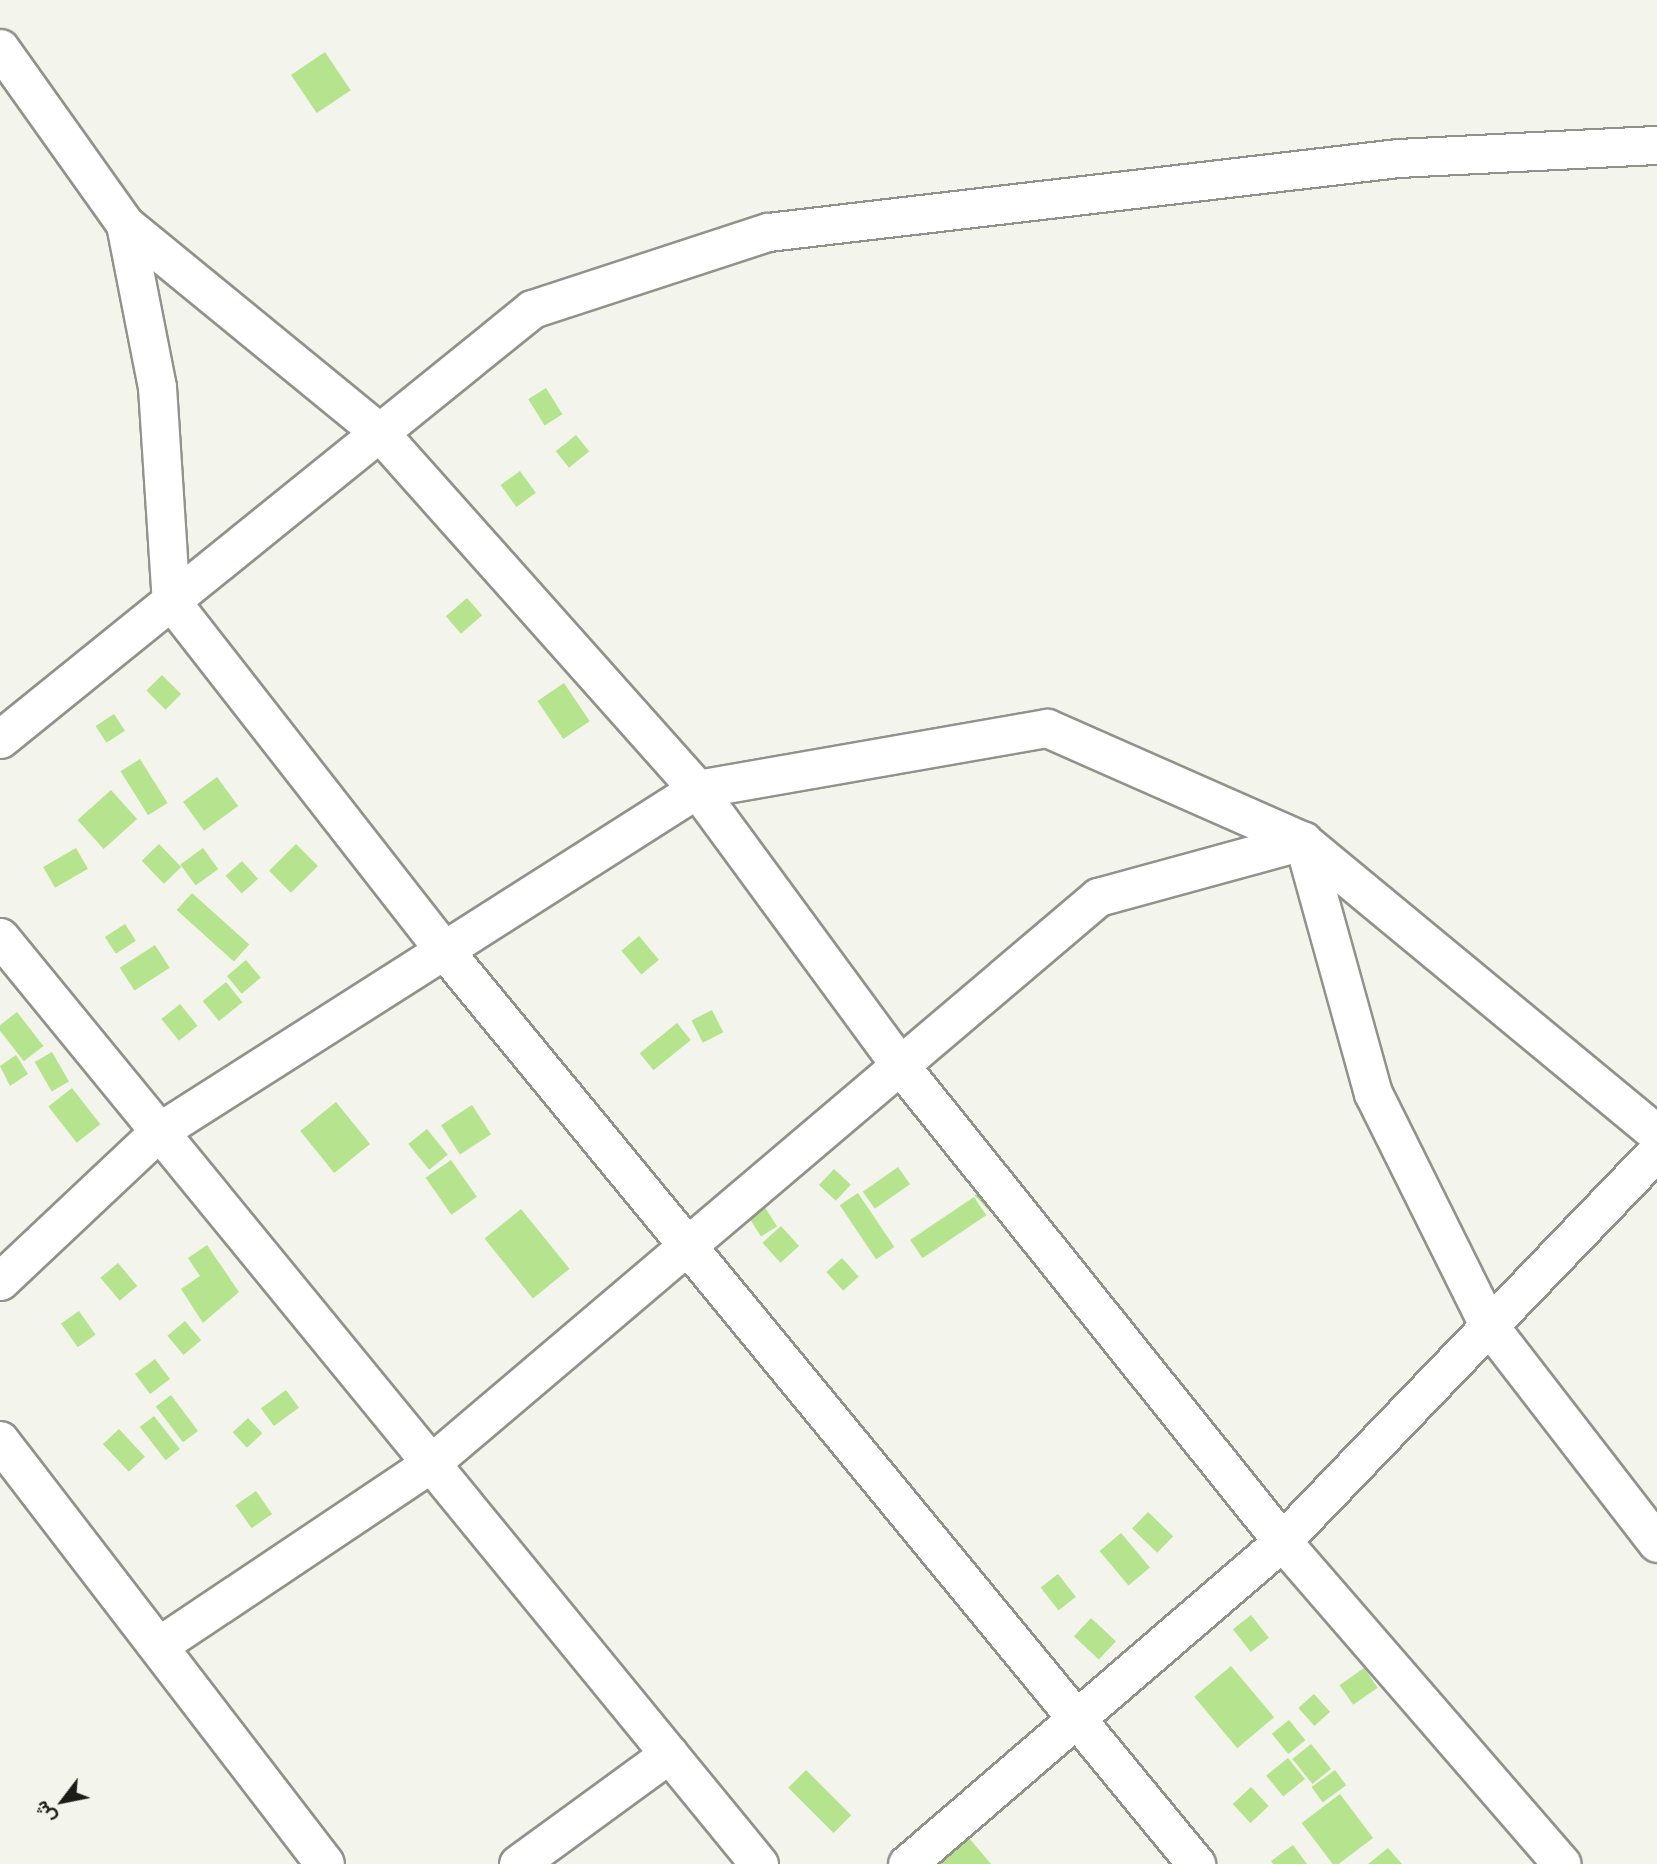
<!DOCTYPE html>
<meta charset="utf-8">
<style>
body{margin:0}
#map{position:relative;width:1657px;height:1864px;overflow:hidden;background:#f3f4eb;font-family:"Roboto Condensed",Vazirmatn,sans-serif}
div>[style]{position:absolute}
.building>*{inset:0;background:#b6e48e;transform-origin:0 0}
.roads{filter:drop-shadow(2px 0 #91928b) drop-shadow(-2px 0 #91928b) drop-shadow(0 2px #91928b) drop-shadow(0 -2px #91928b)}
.street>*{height:37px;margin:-18.5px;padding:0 18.5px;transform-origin:18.5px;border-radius:18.5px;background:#fff}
.secondary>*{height:38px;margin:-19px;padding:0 19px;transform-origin:19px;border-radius:19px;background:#fff}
span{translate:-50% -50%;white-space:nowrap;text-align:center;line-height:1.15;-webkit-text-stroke:7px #f3f4eb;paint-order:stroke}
.north{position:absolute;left:28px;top:1766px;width:70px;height:70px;-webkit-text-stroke:5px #f3f4eb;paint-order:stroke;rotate:238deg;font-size:19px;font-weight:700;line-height:28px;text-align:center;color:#1c1c19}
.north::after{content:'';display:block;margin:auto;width:24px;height:32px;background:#1c1c19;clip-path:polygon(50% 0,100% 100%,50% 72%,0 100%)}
</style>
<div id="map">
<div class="building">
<i style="left:325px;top:52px;width:46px;height:41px;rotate:56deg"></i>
<i style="left:546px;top:388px;width:31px;height:21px;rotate:58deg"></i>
<i style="left:576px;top:435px;width:21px;height:26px;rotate:51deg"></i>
<i style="left:520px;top:471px;width:27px;height:24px;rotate:54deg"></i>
<i style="left:467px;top:598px;width:23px;height:28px;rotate:49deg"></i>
<i style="left:162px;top:675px;width:27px;height:22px;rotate:45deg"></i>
<i style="left:564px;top:683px;width:46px;height:32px;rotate:56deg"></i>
<i style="left:114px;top:714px;width:20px;height:22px;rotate:57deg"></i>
<i style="left:140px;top:759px;width:52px;height:23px;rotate:58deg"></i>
<i style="left:217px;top:777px;width:36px;height:42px;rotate:54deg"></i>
<i style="left:111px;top:790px;width:39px;height:45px;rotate:48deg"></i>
<i style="left:159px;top:844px;width:32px;height:24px;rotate:46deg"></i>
<i style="left:296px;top:844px;width:31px;height:38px;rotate:45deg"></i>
<i style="left:76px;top:848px;width:24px;height:38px;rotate:60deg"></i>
<i style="left:203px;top:848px;width:26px;height:28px;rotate:54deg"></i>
<i style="left:242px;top:861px;width:24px;height:22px;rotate:48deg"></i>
<i style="left:192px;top:893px;width:77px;height:23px;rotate:42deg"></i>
<i style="left:125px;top:924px;width:20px;height:24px;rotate:57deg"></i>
<i style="left:639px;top:936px;width:31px;height:23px;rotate:50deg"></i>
<i style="left:155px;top:945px;width:27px;height:42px;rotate:57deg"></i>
<i style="left:246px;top:960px;width:23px;height:25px;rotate:50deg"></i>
<i style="left:226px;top:982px;width:26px;height:30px;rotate:51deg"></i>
<i style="left:180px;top:1004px;width:28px;height:24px;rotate:51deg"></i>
<i style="left:712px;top:1010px;width:25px;height:23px;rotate:63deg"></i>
<i style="left:17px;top:1012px;width:43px;height:25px;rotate:52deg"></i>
<i style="left:677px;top:1023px;width:22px;height:48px;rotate:51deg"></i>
<i style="left:52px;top:1052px;width:34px;height:20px;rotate:60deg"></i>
<i style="clip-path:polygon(16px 1055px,28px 1074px,10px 1086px,0 1066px)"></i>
<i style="left:72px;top:1088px;width:46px;height:30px;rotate:52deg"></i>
<i style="left:336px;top:1102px;width:54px;height:46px;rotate:51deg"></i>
<i style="left:472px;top:1105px;width:35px;height:37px;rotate:57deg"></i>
<i style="left:427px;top:1129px;width:33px;height:24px;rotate:51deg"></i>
<i style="left:451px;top:1160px;width:45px;height:31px;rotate:55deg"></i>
<i style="left:898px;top:1167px;width:21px;height:43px;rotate:55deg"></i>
<i style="left:834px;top:1169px;width:23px;height:22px;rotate:43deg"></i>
<i style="left:990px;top:1181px;width:21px;height:21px;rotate:47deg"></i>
<i style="left:858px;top:1193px;width:65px;height:22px;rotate:56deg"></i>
<i style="left:974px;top:1197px;width:22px;height:77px;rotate:56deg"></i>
<i style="left:764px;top:1206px;width:24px;height:19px;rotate:57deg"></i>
<i style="left:521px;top:1209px;width:77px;height:47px;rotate:51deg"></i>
<i style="left:781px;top:1226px;width:27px;height:25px;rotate:48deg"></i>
<i style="clip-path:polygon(207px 1245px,239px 1292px,203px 1323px,181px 1289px,200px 1276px,188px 1258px)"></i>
<i style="left:842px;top:1258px;width:25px;height:21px;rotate:48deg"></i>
<i style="left:118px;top:1263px;width:30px;height:23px;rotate:50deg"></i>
<i style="left:79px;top:1311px;width:29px;height:22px;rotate:55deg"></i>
<i style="left:185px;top:1321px;width:25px;height:23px;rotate:50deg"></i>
<i style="left:155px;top:1359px;width:25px;height:25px;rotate:53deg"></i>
<i style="left:286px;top:1390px;width:22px;height:31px;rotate:54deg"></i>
<i style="left:171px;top:1395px;width:45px;height:19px;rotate:53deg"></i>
<i style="left:154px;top:1416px;width:42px;height:18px;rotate:52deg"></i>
<i style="left:248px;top:1418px;width:21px;height:21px;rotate:47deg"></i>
<i style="left:119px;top:1429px;width:38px;height:22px;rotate:47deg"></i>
<i style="left:256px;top:1491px;width:28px;height:25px;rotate:55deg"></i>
<i style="left:1148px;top:1512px;width:35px;height:23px;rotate:44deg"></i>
<i style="left:1121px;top:1533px;width:45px;height:28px;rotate:50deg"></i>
<i style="left:1058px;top:1574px;width:29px;height:22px;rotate:52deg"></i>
<i style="left:1251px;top:1615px;width:29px;height:23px;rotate:52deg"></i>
<i style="left:1091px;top:1618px;width:34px;height:25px;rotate:43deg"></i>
<i style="left:1231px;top:1666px;width:67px;height:48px;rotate:50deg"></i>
<i style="left:1364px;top:1668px;width:24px;height:30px;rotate:55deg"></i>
<i style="left:1314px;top:1694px;width:24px;height:21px;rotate:48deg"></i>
<i style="left:1289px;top:1720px;width:26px;height:22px;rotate:51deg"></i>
<i style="left:1311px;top:1744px;width:32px;height:24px;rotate:51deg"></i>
<i style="left:1288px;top:1758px;width:27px;height:28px;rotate:51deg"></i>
<i style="left:806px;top:1770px;width:64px;height:25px;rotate:45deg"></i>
<i style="left:1335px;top:1770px;width:19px;height:29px;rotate:54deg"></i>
<i style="left:1251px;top:1787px;width:26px;height:25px;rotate:47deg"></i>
<i style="left:1340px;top:1794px;width:55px;height:48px;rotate:53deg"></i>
<i style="clip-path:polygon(969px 1838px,991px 1864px,937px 1864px)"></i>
<i style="clip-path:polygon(1293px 1845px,1307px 1864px,1273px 1864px,1271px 1861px)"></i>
<i style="clip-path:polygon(1388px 1848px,1402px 1864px,1368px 1864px)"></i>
</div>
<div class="roads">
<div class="street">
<i style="left:0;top:48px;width:216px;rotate:54.6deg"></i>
<i style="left:125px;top:224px;width:166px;rotate:78.9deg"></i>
<i style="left:157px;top:387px;width:214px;rotate:86.3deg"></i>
<i style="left:171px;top:601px;width:443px;rotate:52deg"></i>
<i style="left:444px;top:950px;width:1184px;rotate:50.55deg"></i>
<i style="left:125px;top:224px;width:328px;rotate:39.3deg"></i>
<i style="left:379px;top:432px;width:478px;rotate:48.3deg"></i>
<i style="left:697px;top:789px;width:341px;rotate:53.7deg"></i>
<i style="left:899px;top:1064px;width:612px;rotate:51.24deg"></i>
<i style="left:1282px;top:1541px;width:427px;rotate:49.1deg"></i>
<i style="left:0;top:739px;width:684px;rotate:-38.95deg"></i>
<i style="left:532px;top:309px;width:248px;rotate:-18.1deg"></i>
<i style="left:768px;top:232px;width:634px;rotate:-6.7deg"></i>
<i style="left:1398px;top:158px;width:259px;rotate:-2.9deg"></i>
<i style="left:0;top:937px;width:1198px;rotate:50.69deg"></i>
<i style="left:0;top:1281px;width:217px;rotate:-43.3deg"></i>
<i style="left:158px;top:1132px;width:639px;rotate:-32.47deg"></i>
<i style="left:697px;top:789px;width:355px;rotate:-9.9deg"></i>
<i style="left:1047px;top:728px;width:280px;rotate:23.8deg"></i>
<i style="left:1303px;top:841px;width:262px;rotate:74.5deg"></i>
<i style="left:1373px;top:1093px;width:257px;rotate:63.6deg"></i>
<i style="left:1487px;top:1323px;width:278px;rotate:52.3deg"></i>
<i style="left:158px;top:1646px;width:329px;rotate:-33.8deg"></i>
<i style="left:431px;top:1463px;width:875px;rotate:-40.32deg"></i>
<i style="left:1098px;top:897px;width:213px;rotate:-15.3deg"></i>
<i style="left:1303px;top:841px;width:460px;rotate:39.6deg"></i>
<i style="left:518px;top:1864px;width:187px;rotate:-36.1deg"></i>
<i style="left:907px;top:1864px;width:495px;rotate:-40.7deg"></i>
<i style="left:1282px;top:1541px;width:541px;rotate:-46.12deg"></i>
</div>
<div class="secondary">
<i style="left:0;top:1441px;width:533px;rotate:52.46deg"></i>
</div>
</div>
<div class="north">ش</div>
</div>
